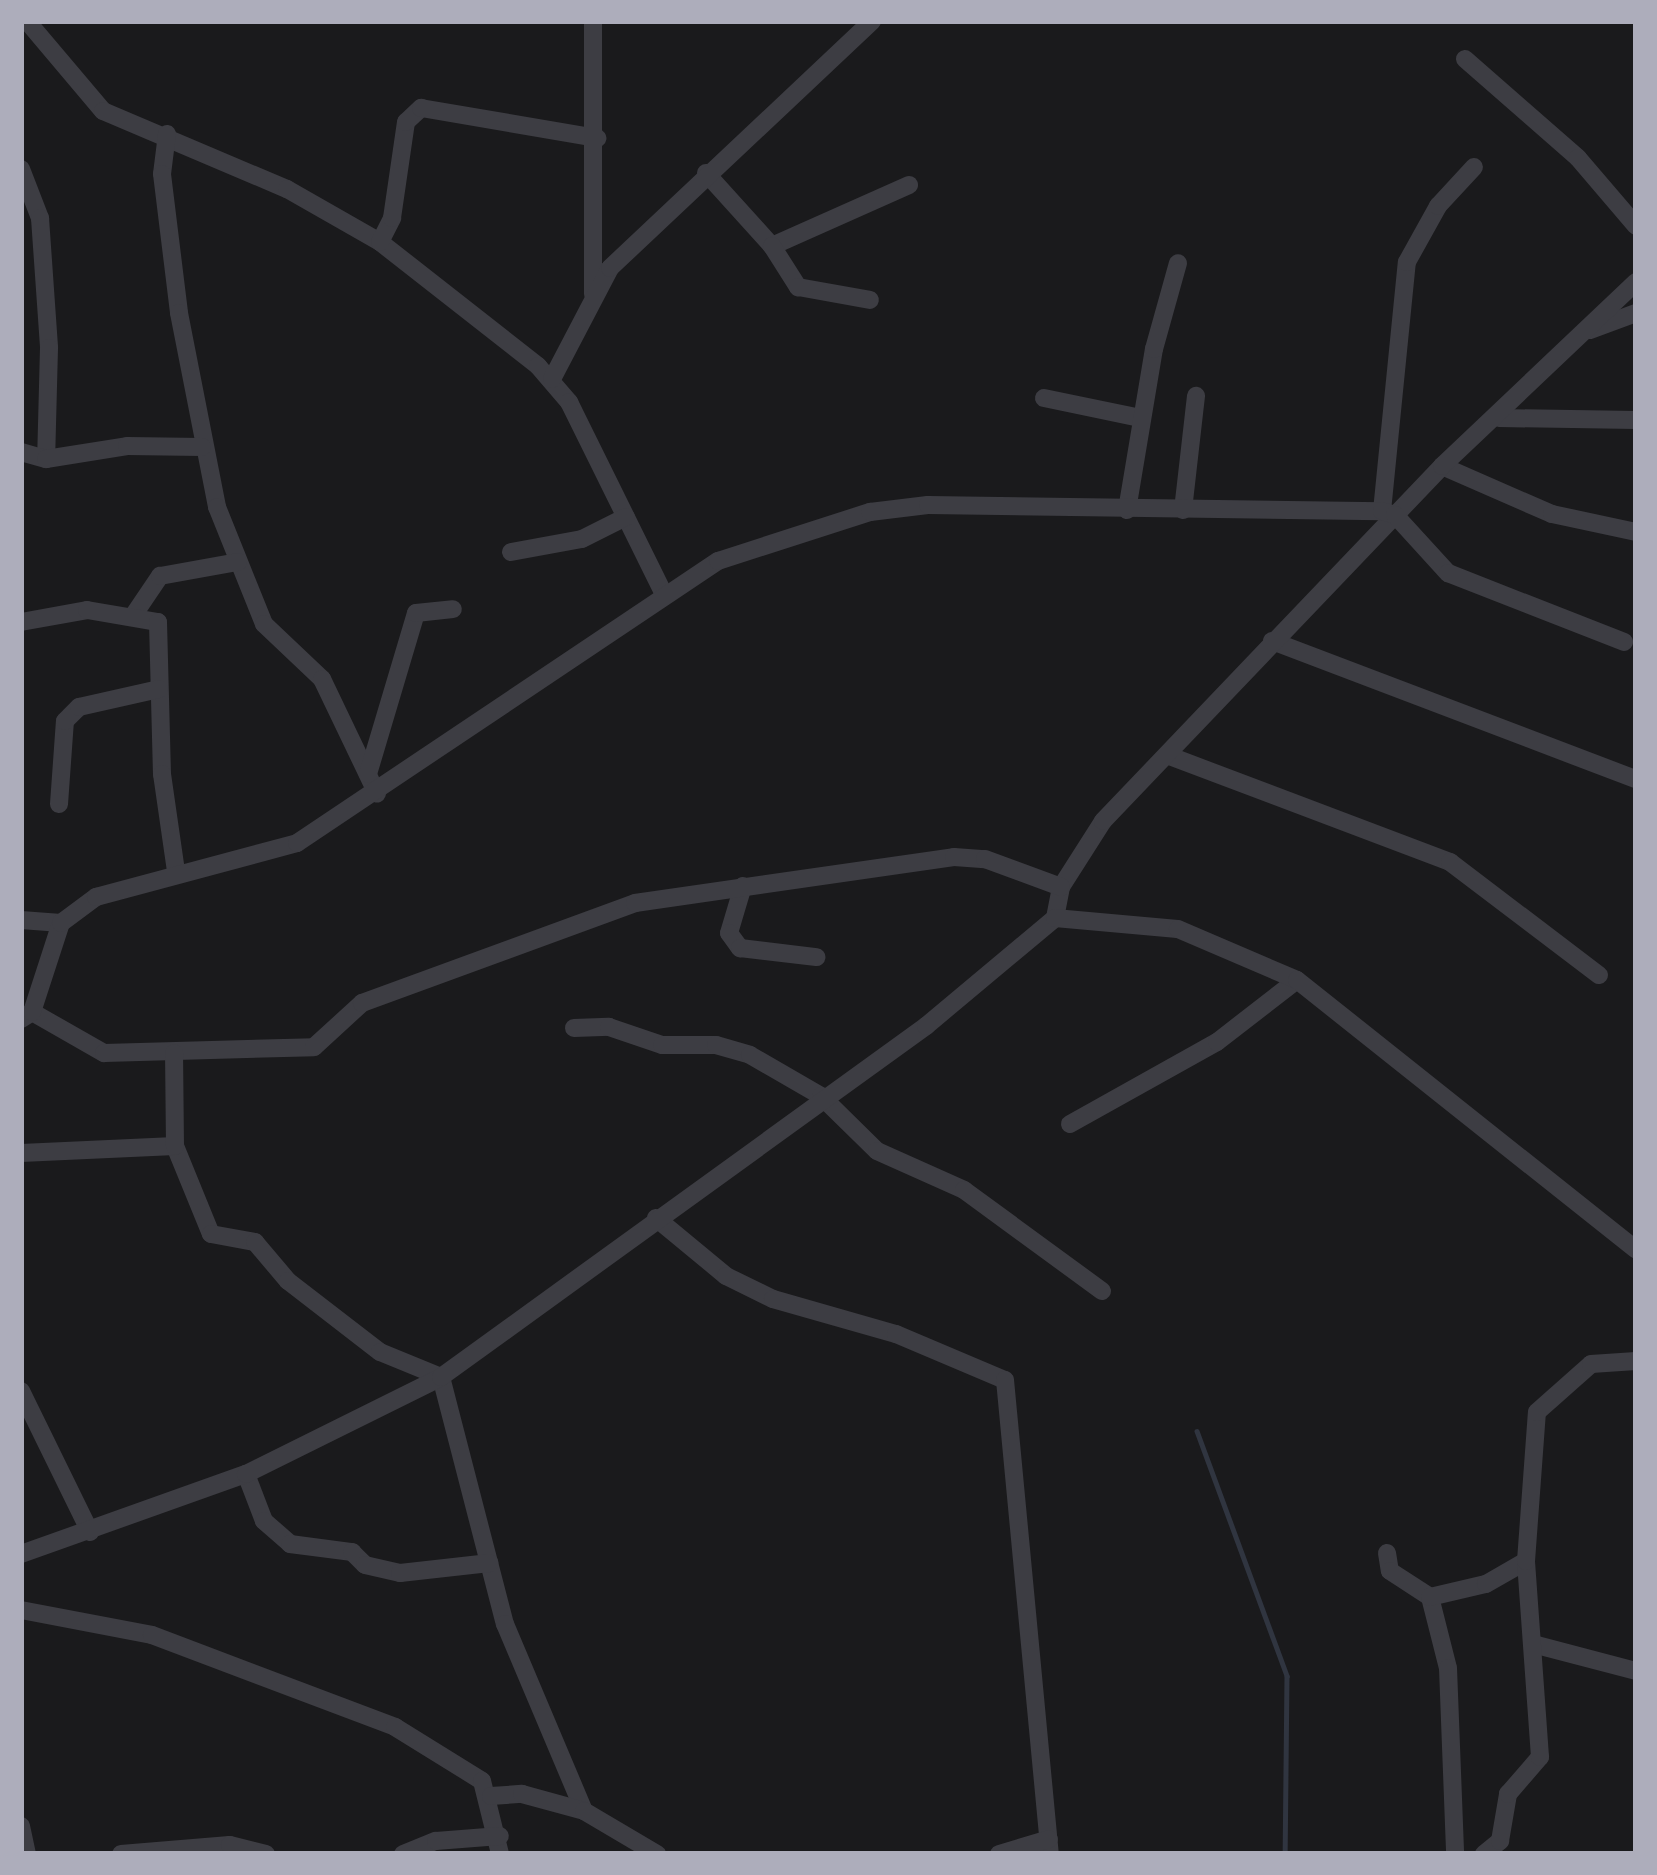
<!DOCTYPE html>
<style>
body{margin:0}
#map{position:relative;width:1657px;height:1875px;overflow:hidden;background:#1a1a1c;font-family:Ubuntu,sans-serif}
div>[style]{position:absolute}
.stream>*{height:4.5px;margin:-2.25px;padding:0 2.25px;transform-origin:2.25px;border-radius:2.25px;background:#303540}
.minor>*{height:18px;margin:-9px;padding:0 9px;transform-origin:9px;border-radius:9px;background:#3d3d43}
span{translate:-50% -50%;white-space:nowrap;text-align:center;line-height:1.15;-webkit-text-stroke:9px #151517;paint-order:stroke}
.frame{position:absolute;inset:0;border:24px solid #adadbb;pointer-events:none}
</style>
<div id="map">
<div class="stream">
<i style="left:1197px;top:1431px;width:261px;rotate:69.8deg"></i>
<i style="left:1287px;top:1676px;width:178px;rotate:90.6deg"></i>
</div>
<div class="minor">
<i style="left:27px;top:21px;width:118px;rotate:49.8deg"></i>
<i style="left:103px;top:111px;width:200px;rotate:23deg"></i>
<i style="left:287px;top:189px;width:107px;rotate:29.7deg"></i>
<i style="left:380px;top:242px;width:201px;rotate:38.1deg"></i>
<i style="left:538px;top:366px;width:48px;rotate:49.3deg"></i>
<i style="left:569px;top:402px;width:216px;rotate:63.7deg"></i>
<i style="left:1465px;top:59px;width:150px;rotate:41.2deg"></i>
<i style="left:1578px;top:158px;width:89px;rotate:49.5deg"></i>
<i style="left:167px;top:134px;width:40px;rotate:97.1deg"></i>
<i style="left:162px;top:174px;width:140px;rotate:83deg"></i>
<i style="left:179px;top:313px;width:198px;rotate:78.9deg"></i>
<i style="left:217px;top:507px;width:126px;rotate:68.1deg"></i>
<i style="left:264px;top:624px;width:80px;rotate:43.5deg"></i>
<i style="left:322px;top:679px;width:127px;rotate:64.4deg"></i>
<i style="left:21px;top:169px;width:53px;rotate:68.8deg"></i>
<i style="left:40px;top:218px;width:130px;rotate:86deg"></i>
<i style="left:49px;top:348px;width:111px;rotate:91.5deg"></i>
<i style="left:706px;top:173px;width:98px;rotate:47.9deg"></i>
<i style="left:772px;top:246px;width:150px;rotate:-24deg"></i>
<i style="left:380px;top:242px;width:27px;rotate:-63deg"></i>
<i style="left:392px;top:218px;width:97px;rotate:-81.7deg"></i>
<i style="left:406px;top:122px;width:21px;rotate:-43deg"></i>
<i style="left:421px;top:108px;width:179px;rotate:9.7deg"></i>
<i style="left:772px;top:246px;width:49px;rotate:57.6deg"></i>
<i style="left:798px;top:287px;width:73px;rotate:10.2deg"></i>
<i style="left:593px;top:294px;width:273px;rotate:-90deg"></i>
<i style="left:1590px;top:330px;width:49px;rotate:-20.3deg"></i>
<i style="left:552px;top:379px;width:125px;rotate:-62.4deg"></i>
<i style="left:610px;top:268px;width:360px;rotate:-43.3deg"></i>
<i style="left:1044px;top:398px;width:99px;rotate:11.7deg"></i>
<i style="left:1499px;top:418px;width:137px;rotate:0.8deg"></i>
<i style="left:21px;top:452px;width:26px;rotate:16deg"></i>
<i style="left:46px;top:459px;width:82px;rotate:-9.1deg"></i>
<i style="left:127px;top:446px;width:75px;rotate:0.8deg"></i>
<i style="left:1442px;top:466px;width:120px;rotate:23.6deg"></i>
<i style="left:1552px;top:514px;width:86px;rotate:12.1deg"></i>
<i style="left:1127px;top:510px;width:163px;rotate:-80.5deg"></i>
<i style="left:1154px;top:349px;width:89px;rotate:-74.4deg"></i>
<i style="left:1183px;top:510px;width:115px;rotate:-83.5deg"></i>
<i style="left:1382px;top:511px;width:250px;rotate:-84.3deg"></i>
<i style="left:1407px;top:262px;width:64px;rotate:-61deg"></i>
<i style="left:1438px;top:206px;width:53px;rotate:-47.3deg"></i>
<i style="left:511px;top:552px;width:72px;rotate:-10.4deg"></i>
<i style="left:582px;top:539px;width:49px;rotate:-26.6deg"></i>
<i style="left:135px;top:613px;width:45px;rotate:-56deg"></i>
<i style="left:160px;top:576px;width:79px;rotate:-10.2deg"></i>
<i style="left:21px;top:622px;width:67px;rotate:-10.3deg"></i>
<i style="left:87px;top:610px;width:72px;rotate:9.6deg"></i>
<i style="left:158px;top:622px;width:152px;rotate:88.5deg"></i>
<i style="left:162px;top:774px;width:98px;rotate:81.8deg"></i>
<i style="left:1272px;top:641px;width:389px;rotate:20.8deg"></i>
<i style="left:1167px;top:755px;width:303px;rotate:20.7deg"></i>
<i style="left:1450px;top:862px;width:187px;rotate:37.2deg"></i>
<i style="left:368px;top:774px;width:168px;rotate:-73.4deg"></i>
<i style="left:416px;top:613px;width:37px;rotate:-6deg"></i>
<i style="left:59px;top:804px;width:83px;rotate:-85.9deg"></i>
<i style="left:65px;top:721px;width:20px;rotate:-45deg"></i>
<i style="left:79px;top:707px;width:82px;rotate:-12.7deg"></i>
<i style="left:743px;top:886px;width:49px;rotate:106.6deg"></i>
<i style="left:729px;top:933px;width:19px;rotate:54deg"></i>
<i style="left:740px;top:948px;width:77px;rotate:6.8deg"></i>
<i style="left:1055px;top:918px;width:32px;rotate:-79deg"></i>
<i style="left:1061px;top:887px;width:78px;rotate:-57.5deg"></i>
<i style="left:1103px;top:821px;width:491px;rotate:-46.3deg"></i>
<i style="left:1442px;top:466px;width:267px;rotate:-43.5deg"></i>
<i style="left:21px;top:920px;width:40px;rotate:4.3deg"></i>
<i style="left:32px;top:1012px;width:83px;rotate:29.7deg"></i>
<i style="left:104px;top:1053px;width:210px;rotate:-1.6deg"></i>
<i style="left:314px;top:1047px;width:65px;rotate:-42.5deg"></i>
<i style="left:362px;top:1003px;width:291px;rotate:-20.1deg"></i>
<i style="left:635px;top:903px;width:322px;rotate:-8.2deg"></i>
<i style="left:954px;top:857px;width:31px;rotate:4deg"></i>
<i style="left:985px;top:859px;width:81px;rotate:20.2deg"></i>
<i style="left:21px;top:1019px;width:13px;rotate:-32deg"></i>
<i style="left:32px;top:1012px;width:94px;rotate:-72deg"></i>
<i style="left:61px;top:923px;width:44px;rotate:-36.6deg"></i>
<i style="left:96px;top:897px;width:208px;rotate:-15deg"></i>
<i style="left:297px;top:843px;width:507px;rotate:-33.82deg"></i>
<i style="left:718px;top:561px;width:160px;rotate:-17.9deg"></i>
<i style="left:870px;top:512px;width:58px;rotate:-6.9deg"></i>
<i style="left:928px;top:505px;width:454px;rotate:0.8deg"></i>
<i style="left:1382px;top:511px;width:14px;rotate:17deg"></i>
<i style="left:1395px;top:515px;width:79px;rotate:47.6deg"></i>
<i style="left:1448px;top:573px;width:189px;rotate:21.4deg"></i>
<i style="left:574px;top:1028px;width:35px;rotate:-2deg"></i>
<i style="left:609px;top:1027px;width:56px;rotate:18.8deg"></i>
<i style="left:662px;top:1045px;width:54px"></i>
<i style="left:716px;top:1045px;width:35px;rotate:16deg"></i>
<i style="left:750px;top:1055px;width:82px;rotate:30deg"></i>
<i style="left:821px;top:1096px;width:78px;rotate:44.5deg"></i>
<i style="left:877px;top:1151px;width:95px;rotate:24.1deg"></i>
<i style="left:964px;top:1190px;width:171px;rotate:36.2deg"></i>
<i style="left:1070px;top:1124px;width:168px;rotate:-29.2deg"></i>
<i style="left:1217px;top:1042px;width:101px;rotate:-37.8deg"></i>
<i style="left:175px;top:1146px;width:95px;rotate:67.8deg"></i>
<i style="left:211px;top:1234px;width:45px;rotate:10.3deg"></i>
<i style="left:255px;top:1242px;width:51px;rotate:49.8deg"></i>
<i style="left:288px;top:1281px;width:116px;rotate:37.7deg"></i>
<i style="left:380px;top:1352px;width:66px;rotate:22.3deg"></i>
<i style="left:441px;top:1377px;width:255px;rotate:75.5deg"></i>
<i style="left:505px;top:1624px;width:203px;rotate:67.1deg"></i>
<i style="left:21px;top:1153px;width:154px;rotate:-2.6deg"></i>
<i style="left:175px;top:1146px;width:93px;rotate:-90.6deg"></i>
<i style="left:656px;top:1218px;width:91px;rotate:39.6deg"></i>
<i style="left:726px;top:1276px;width:52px;rotate:26.1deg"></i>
<i style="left:773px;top:1299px;width:128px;rotate:15.9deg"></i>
<i style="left:896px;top:1334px;width:118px;rotate:22.9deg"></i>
<i style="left:1005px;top:1380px;width:476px;rotate:84.6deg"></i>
<i style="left:21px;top:1391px;width:157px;rotate:63.9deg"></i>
<i style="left:246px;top:1474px;width:50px;rotate:69deg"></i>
<i style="left:264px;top:1521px;width:35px;rotate:41deg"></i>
<i style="left:290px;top:1544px;width:63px;rotate:7.4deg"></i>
<i style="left:352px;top:1552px;width:18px;rotate:45deg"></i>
<i style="left:365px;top:1565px;width:36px;rotate:13deg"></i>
<i style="left:400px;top:1573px;width:90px;rotate:-6.4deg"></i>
<i style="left:1387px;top:1553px;width:18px;rotate:81deg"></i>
<i style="left:1390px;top:1571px;width:48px;rotate:33deg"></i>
<i style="left:1430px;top:1597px;width:73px;rotate:75.8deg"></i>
<i style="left:1448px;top:1668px;width:186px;rotate:87.8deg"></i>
<i style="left:21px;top:1554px;width:239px;rotate:-19.6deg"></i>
<i style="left:246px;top:1474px;width:218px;rotate:-26.4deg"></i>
<i style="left:441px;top:1377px;width:599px;rotate:-35.89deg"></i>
<i style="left:926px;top:1026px;width:168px;rotate:-39.9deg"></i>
<i style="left:1055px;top:918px;width:123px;rotate:5.1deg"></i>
<i style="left:1178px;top:929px;width:129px;rotate:23.2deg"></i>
<i style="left:1297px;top:980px;width:433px;rotate:38.5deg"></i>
<i style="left:1430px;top:1597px;width:57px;rotate:-13.1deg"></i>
<i style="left:1486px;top:1584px;width:46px;rotate:-29.9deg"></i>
<i style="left:21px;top:1610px;width:133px;rotate:10.8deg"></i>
<i style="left:152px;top:1635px;width:260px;rotate:20.7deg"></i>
<i style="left:395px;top:1727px;width:102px;rotate:31.8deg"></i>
<i style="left:482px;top:1781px;width:75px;rotate:76.1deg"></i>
<i style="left:1533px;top:1644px;width:106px;rotate:14.7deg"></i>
<i style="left:491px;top:1796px;width:31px;rotate:-4deg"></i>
<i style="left:522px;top:1794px;width:64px;rotate:15.3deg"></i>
<i style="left:584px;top:1811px;width:85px;rotate:30.5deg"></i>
<i style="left:21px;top:1826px;width:29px;rotate:78deg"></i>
<i style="left:121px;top:1854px;width:109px;rotate:-4.7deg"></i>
<i style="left:230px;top:1845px;width:37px;rotate:14deg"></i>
<i style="left:403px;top:1854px;width:35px;rotate:-22deg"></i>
<i style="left:436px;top:1841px;width:64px;rotate:-4.5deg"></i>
<i style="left:999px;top:1854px;width:52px;rotate:-16.7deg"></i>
<i style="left:1484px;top:1854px;width:21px;rotate:-39deg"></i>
<i style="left:1500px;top:1841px;width:48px;rotate:-80.3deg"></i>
<i style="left:1508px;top:1794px;width:49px;rotate:-49.1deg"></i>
<i style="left:1540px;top:1757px;width:196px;rotate:-94.1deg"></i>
<i style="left:1526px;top:1561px;width:149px;rotate:-85.8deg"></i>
<i style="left:1537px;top:1412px;width:72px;rotate:-41.6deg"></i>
<i style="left:1591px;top:1364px;width:45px;rotate:-3.8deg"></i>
</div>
<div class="frame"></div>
</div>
